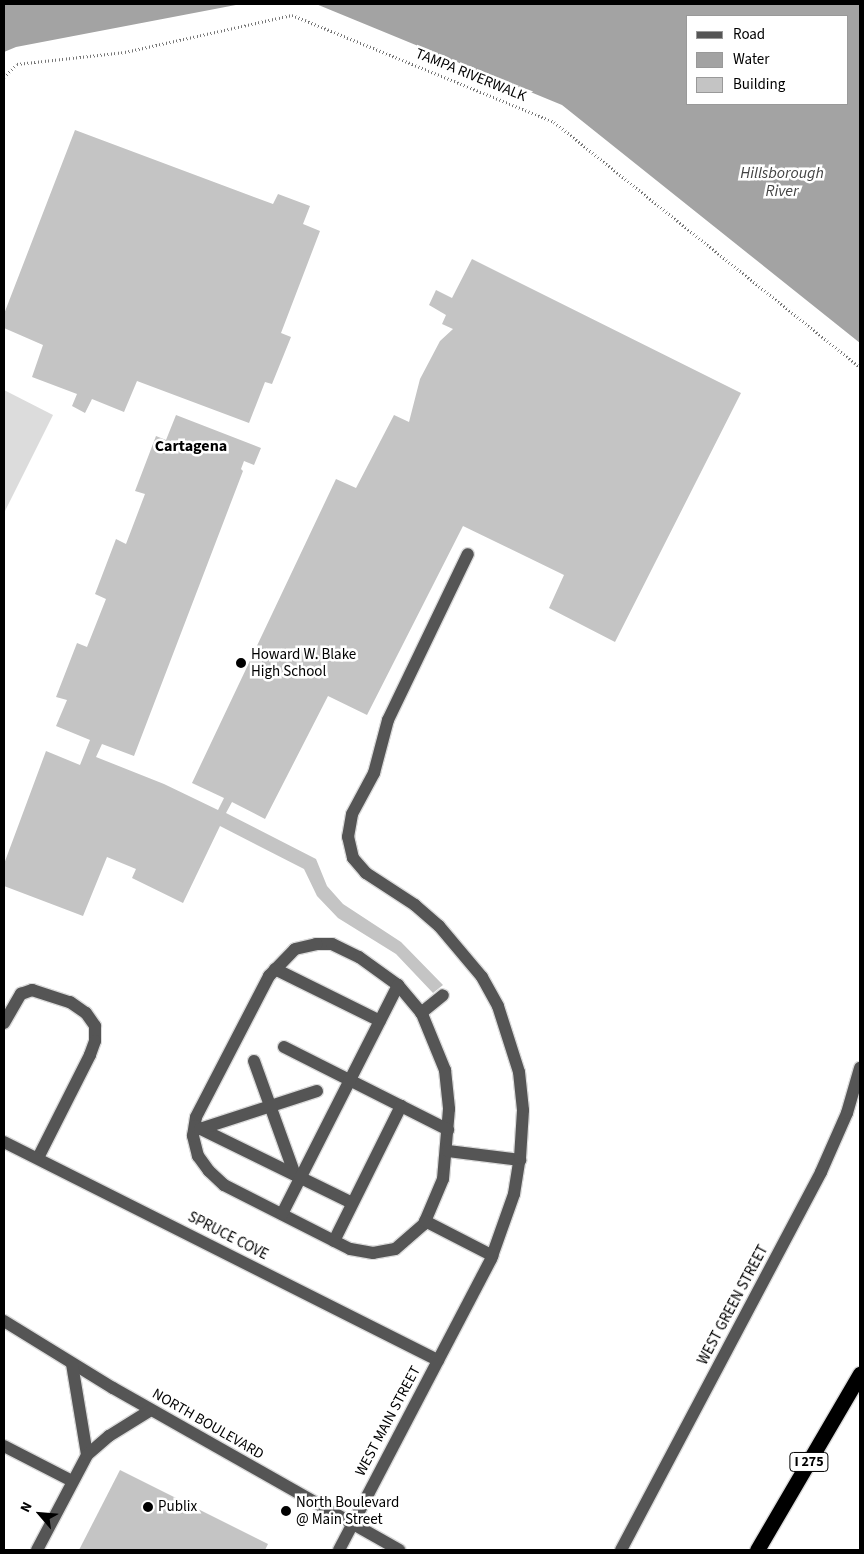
<!DOCTYPE html>
<style>
body{margin:0}
#map{position:relative;width:864px;height:1554px;overflow:hidden;background:#fff;font-family:"Source Sans 3",sans-serif}
div>[style]{position:absolute}
.green>*{inset:0;background:#dcdcdc}
.water>*{inset:0;background:#a3a3a3}
.building>*{inset:0;background:#c4c4c4}
.path>*{height:3px;margin-top:-1.5px;transform-origin:0;background:repeating-linear-gradient(90deg,#777 0 1px,transparent 0 3.5px)}
.roads{filter:drop-shadow(1px 0 #dbdbdb) drop-shadow(-1px 0 #dbdbdb) drop-shadow(0 1px #dbdbdb) drop-shadow(0 -1px #dbdbdb)}
.minor>*{height:12px;margin:-6px;padding:0 6px;transform-origin:6px;border-radius:6px;background:#555}
.highway>*{height:15px;margin:-7.5px;padding:0 7.5px;transform-origin:7.5px;border-radius:7.5px;background:#000}
.dots>*{width:14px;height:14px;translate:-50% -50%;box-sizing:border-box;border:2px solid #fff;border-radius:50%}
span{translate:-50% -50%;white-space:nowrap;text-align:center;line-height:1.15;-webkit-text-stroke:5px #fff;paint-order:stroke}
.shield-label span{padding:1px 4px;background:#fff;border:1px solid;border-radius:4px;-webkit-text-stroke-width:0}
.shield-label{font-size:14px;color:#000;font-weight:700}
.street-label{font-size:15px;color:#000}
.poi-label{font-size:15px;color:#000}
.left{translate:0 -50%;text-align:left}
.water-label{font-size:16px;color:#444;font-style:italic}
.neighbourhood-label{font-size:16px;color:#000;font-weight:700}
.frame{position:absolute;inset:0;border:5px solid #000;pointer-events:none}
.legend{position:absolute;left:686px;top:15px;width:162px;height:90px;box-sizing:border-box;background:#fff;border:1px solid #999;margin:0;padding:6px 9px;list-style:none;font-size:15px;color:#000}
.legend li{display:flex;align-items:center;gap:10px;height:25px}
.legend b{width:25px;border:1px solid #999}
.north{position:absolute;left:15px;top:1489px;width:50px;height:50px;-webkit-text-stroke:4px #fff;paint-order:stroke;rotate:297deg;font-size:14px;font-weight:700;line-height:20px;text-align:center;color:#000}
.north::after{content:'';display:block;margin:auto;width:18px;height:22px;background:#000;clip-path:polygon(50% 0,100% 100%,50% 72%,0 100%)}
</style>
<div id="map">
<div class="green">
<i style="clip-path:polygon(4px 390px,53px 415px,4px 513px)"></i>
</div>
<div class="water">
<i style="clip-path:polygon(4px 4px,241px 4px,16px 47px,4px 52px)"></i>
<i style="clip-path:polygon(evenodd,316px 4px,860px 4px,860px 343px,562px 105px,316px 4px,688px 16px,848px 16px,848px 104px,688px 104px,688px 16px)"></i>
</div>
<div class="building">
<i style="clip-path:polygon(75px 130px,273px 204px,278px 194px,310px 206px,303px 224px,320px 231px,281px 333px,291px 337px,272px 384px,265px 382px,249px 423px,137px 381px,124px 412px,92px 399px,85px 413px,72px 406px,77px 394px,32px 377px,43px 345px,4px 328px,4px 314px)"></i>
<i style="clip-path:polygon(472px 259px,741px 393px,615px 642px,549px 608px,564px 575px,463px 526px,367px 715px,328px 696px,265px 819px,232px 802px,226px 813px,316px 859px,327px 886px,343px 904px,401px 942px,443px 985px,433px 993px,396px 954px,338px 918px,317px 896px,304px 869px,220px 826px,183px 903px,132px 878px,136px 869px,107px 857px,83px 916px,4px 886px,4px 864px,46px 751px,80px 765px,90px 740px,56px 726px,67px 700px,56px 697px,77px 643px,87px 647px,106px 599px,95px 594px,116px 539px,126px 544px,145px 494px,135px 491px,156px 436px,166px 440px,176px 415px,261px 448px,254px 465px,244px 461px,241px 469px,243px 471px,134px 756px,102px 744px,96px 757px,164px 784px,218px 810px,224px 798px,192px 783px,336px 479px,356px 488px,394px 415px,409px 422px,420px 379px,440px 341px,453px 329px,442px 324px,446px 315px,429px 305px,436px 290px,452px 298px)"></i>
<i style="clip-path:polygon(120px 1470px,268px 1544px,265px 1550px,79px 1550px)"></i>
</div>
<div class="path">
<i style="left:4px;top:77px;width:18px;rotate:-45deg"></i>
<i style="left:17px;top:64px;width:109px;rotate:-6.3deg"></i>
<i style="left:125px;top:52px;width:171px;rotate:-12.5deg"></i>
<i style="left:292px;top:15px;width:283px;rotate:22.2deg"></i>
<i style="left:554px;top:122px;width:392px;rotate:38.7deg"></i>
</div>
<div class="roads">
<div class="minor">
<i style="left:316px;top:944px;width:16px"></i>
<i style="left:332px;top:944px;width:30px;rotate:26deg"></i>
<i style="left:359px;top:957px;width:48px;rotate:35.7deg"></i>
<i style="left:398px;top:985px;width:38px;rotate:50deg"></i>
<i style="left:422px;top:1014px;width:61px;rotate:67.7deg"></i>
<i style="left:445px;top:1070px;width:39px;rotate:84deg"></i>
<i style="left:449px;top:1109px;width:70px;rotate:94.9deg"></i>
<i style="left:443px;top:1179px;width:49px;rotate:112.9deg"></i>
<i style="left:424px;top:1224px;width:38px;rotate:139deg"></i>
<i style="left:395px;top:1249px;width:22px;rotate:170deg"></i>
<i style="left:373px;top:1253px;width:23px;rotate:-170deg"></i>
<i style="left:350px;top:1249px;width:141px;rotate:-153.1deg"></i>
<i style="left:224px;top:1185px;width:21px;rotate:-137deg"></i>
<i style="left:209px;top:1171px;width:19px;rotate:-126deg"></i>
<i style="left:198px;top:1156px;width:21px;rotate:-104deg"></i>
<i style="left:193px;top:1136px;width:19px;rotate:-81deg"></i>
<i style="left:196px;top:1117px;width:159px;rotate:-62.6deg"></i>
<i style="left:269px;top:976px;width:37px;rotate:-46deg"></i>
<i style="left:295px;top:949px;width:22px;rotate:-13deg"></i>
<i style="left:275px;top:969px;width:117px;rotate:26.3deg"></i>
<i style="left:421px;top:1013px;width:28px;rotate:-39deg"></i>
<i style="left:4px;top:1023px;width:34px;rotate:-60deg"></i>
<i style="left:21px;top:994px;width:12px;rotate:-20deg"></i>
<i style="left:32px;top:990px;width:40px;rotate:18deg"></i>
<i style="left:70px;top:1002px;width:19px;rotate:35deg"></i>
<i style="left:86px;top:1013px;width:16px;rotate:55deg"></i>
<i style="left:95px;top:1026px;width:15px;rotate:90deg"></i>
<i style="left:95px;top:1041px;width:15px;rotate:110deg"></i>
<i style="left:90px;top:1055px;width:115px;rotate:116.8deg"></i>
<i style="left:284px;top:1047px;width:184px;rotate:26.8deg"></i>
<i style="left:254px;top:1061px;width:121px;rotate:70.2deg"></i>
<i style="left:195px;top:1126px;width:175px;rotate:26.1deg"></i>
<i style="left:200px;top:1129px;width:123px;rotate:-18deg"></i>
<i style="left:4px;top:1142px;width:486px;rotate:26.7deg"></i>
<i style="left:448px;top:1151px;width:73px;rotate:7.1deg"></i>
<i style="left:282px;top:1214px;width:257px;rotate:-63.1deg"></i>
<i style="left:425px;top:1221px;width:76px;rotate:27.2deg"></i>
<i style="left:334px;top:1241px;width:151px;rotate:-63.6deg"></i>
<i style="left:4px;top:1321px;width:128px;rotate:31.6deg"></i>
<i style="left:113px;top:1388px;width:329px;rotate:29.5deg"></i>
<i style="left:72px;top:1364px;width:92px;rotate:80.6deg"></i>
<i style="left:4px;top:1446px;width:76px;rotate:27.2deg"></i>
<i style="left:37px;top:1550px;width:107px;rotate:-62.2deg"></i>
<i style="left:87px;top:1455px;width:29px;rotate:-41deg"></i>
<i style="left:109px;top:1436px;width:49px;rotate:-31.8deg"></i>
<i style="left:339px;top:1550px;width:328px;rotate:-62.4deg"></i>
<i style="left:491px;top:1259px;width:69px;rotate:-70.5deg"></i>
<i style="left:514px;top:1194px;width:36px;rotate:-81deg"></i>
<i style="left:520px;top:1158px;width:48px;rotate:-86.4deg"></i>
<i style="left:523px;top:1110px;width:38px;rotate:-96deg"></i>
<i style="left:519px;top:1072px;width:69px;rotate:-107.7deg"></i>
<i style="left:498px;top:1006px;width:33px;rotate:-119deg"></i>
<i style="left:482px;top:977px;width:67px;rotate:-130.1deg"></i>
<i style="left:439px;top:926px;width:32px;rotate:-139deg"></i>
<i style="left:415px;top:905px;width:59px;rotate:-146.9deg"></i>
<i style="left:366px;top:873px;width:20px;rotate:-131deg"></i>
<i style="left:353px;top:858px;width:22px;rotate:-103deg"></i>
<i style="left:348px;top:837px;width:23px;rotate:-80deg"></i>
<i style="left:352px;top:814px;width:47px;rotate:-61.8deg"></i>
<i style="left:374px;top:773px;width:55px;rotate:-75.2deg"></i>
<i style="left:388px;top:720px;width:184px;rotate:-64.3deg"></i>
<i style="left:621px;top:1550px;width:428px;rotate:-62.1deg"></i>
<i style="left:821px;top:1172px;width:64px;rotate:-66.2deg"></i>
<i style="left:847px;top:1113px;width:47px;rotate:-73.9deg"></i>
</div>
<div class="highway">
<i style="left:757px;top:1550px;width:204px;rotate:-59.7deg"></i>
</div>
</div>
<div class="dots">
<i style="left:241px;top:663px;background:#000"></i>
<i style="left:148px;top:1507px;background:#000"></i>
<i style="left:286px;top:1511px;background:#000"></i>
</div>
<div class="shield-label">
<span style="left:809px;top:1462px">I 275</span>
</div>
<div class="street-label">
<span style="left:471px;top:75px;rotate:22deg">TAMPA RIVERWALK</span>
<span style="left:228px;top:1236px;rotate:27deg">SPRUCE COVE</span>
<span style="left:733px;top:1305px;rotate:-62deg">WEST GREEN STREET</span>
<span style="left:388px;top:1421px;rotate:-62deg">WEST MAIN STREET</span>
<span style="left:208px;top:1424px;rotate:30deg">NORTH BOULEVARD</span>
</div>
<div class="poi-label">
<span class="left" style="left:251px;top:663px">Howard W. Blake<br>High School</span>
<span class="left" style="left:296px;top:1511px">North Boulevard<br>@ Main Street</span>
<span class="left" style="left:158px;top:1507px">Publix</span>
</div>
<div class="water-label">
<span style="left:782px;top:182px">Hillsborough<br>River</span>
</div>
<div class="neighbourhood-label">
<span style="left:191px;top:446px">Cartagena</span>
</div>
<div class="frame"></div>
<ul class="legend">
<li><b style="height:6px;background:#555"></b>Road</li>
<li><b style="height:14px;background:#a3a3a3"></b>Water</li>
<li><b style="height:14px;background:#c4c4c4"></b>Building</li>
</ul>
<div class="north">N</div>
</div>
